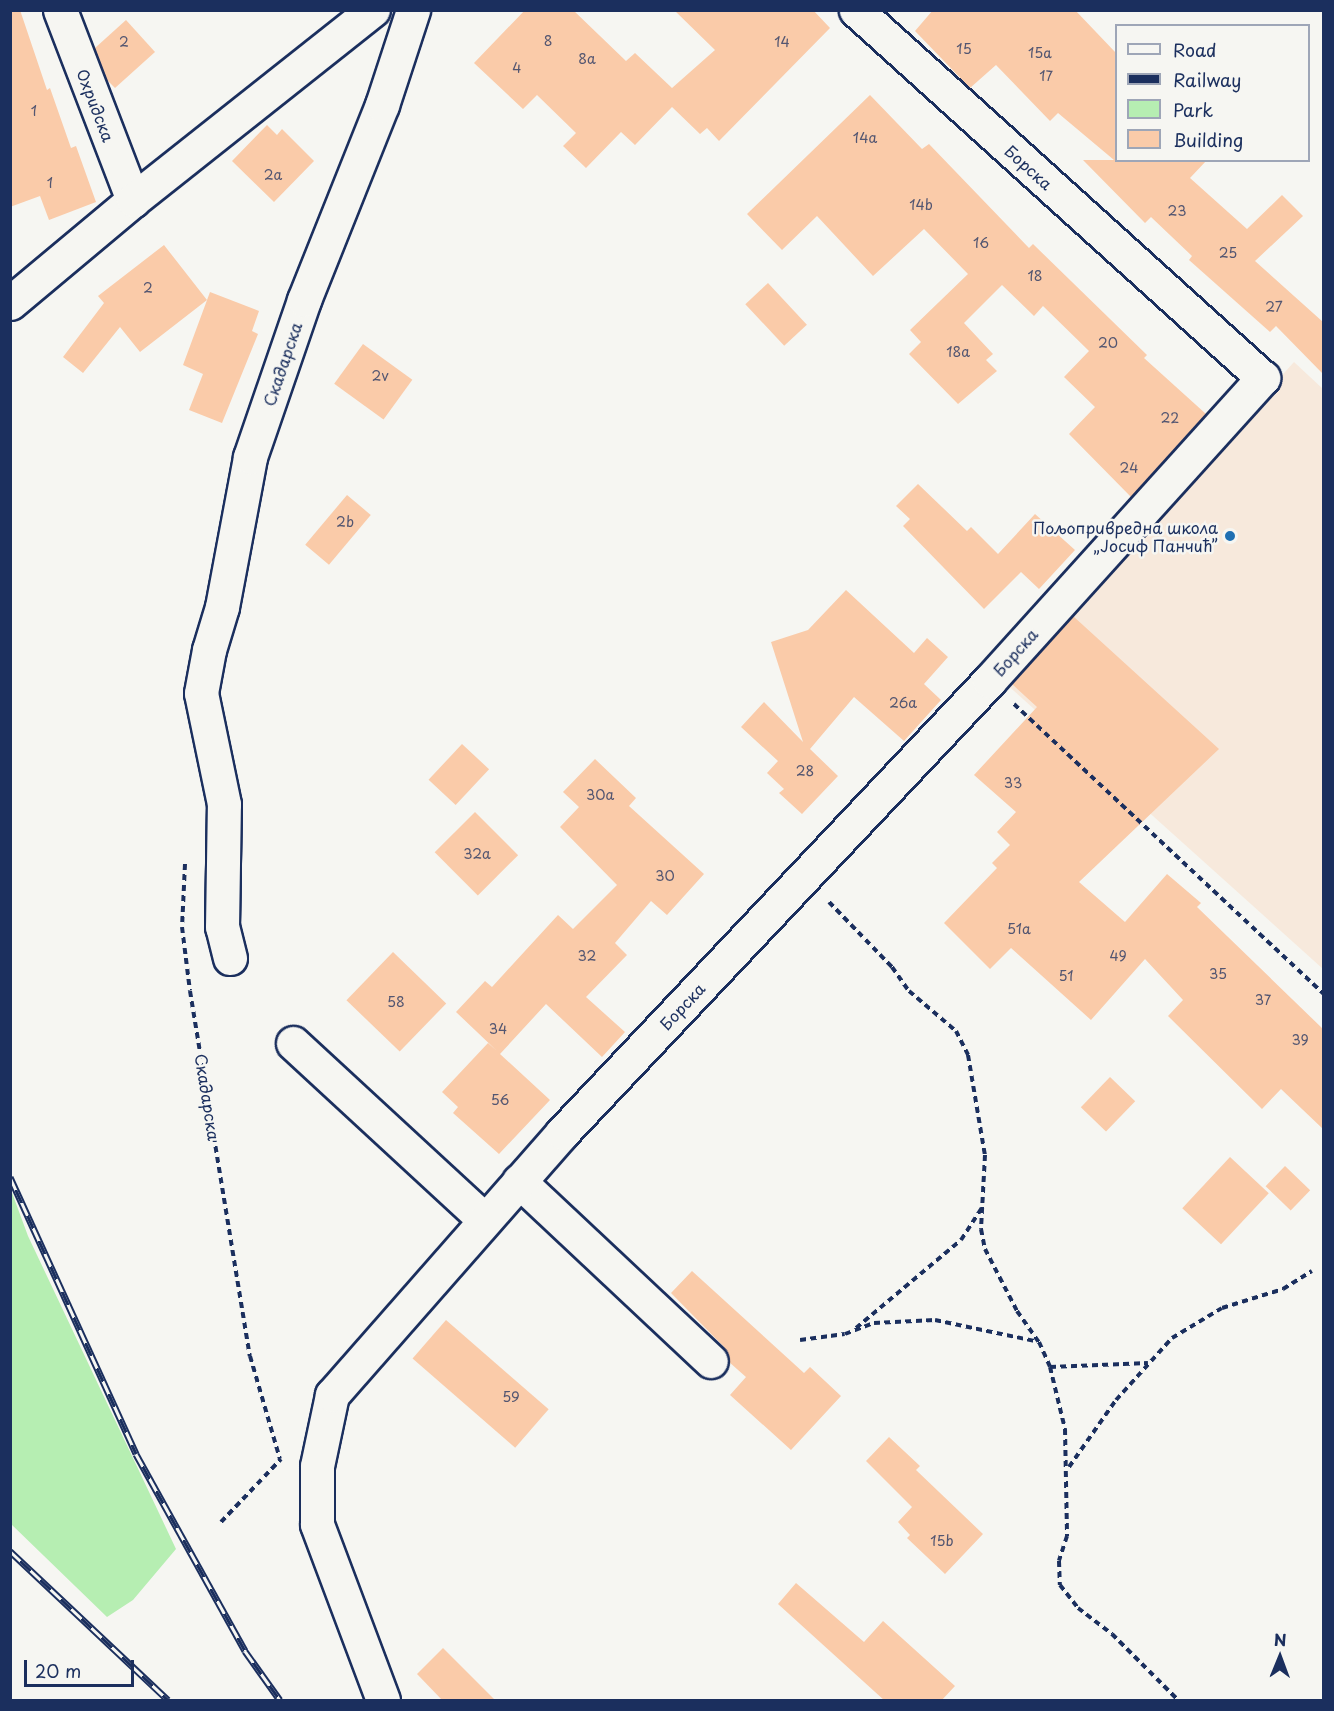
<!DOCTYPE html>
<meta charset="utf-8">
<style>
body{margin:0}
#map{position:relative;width:1334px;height:1711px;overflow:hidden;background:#f6f6f2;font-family:"Playpen Sans",sans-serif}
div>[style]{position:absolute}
.built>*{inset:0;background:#f7e9dc}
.green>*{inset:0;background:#b6eeb2}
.building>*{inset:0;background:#facba9;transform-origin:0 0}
.path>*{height:4px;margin-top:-2px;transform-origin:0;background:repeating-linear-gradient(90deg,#1b2f5e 0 6px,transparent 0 10.5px)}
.roads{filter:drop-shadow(2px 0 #1b2f5e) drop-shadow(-2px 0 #1b2f5e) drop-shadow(0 2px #1b2f5e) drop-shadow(0 -2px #1b2f5e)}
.minor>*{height:33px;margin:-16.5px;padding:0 16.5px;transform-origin:16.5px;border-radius:16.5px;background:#f6f6f2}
.rail>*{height:7px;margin-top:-3.5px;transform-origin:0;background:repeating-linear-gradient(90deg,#f6f6f2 0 14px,#1b2f5e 0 28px);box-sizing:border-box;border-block:2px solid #1b2f5e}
.dots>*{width:16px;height:16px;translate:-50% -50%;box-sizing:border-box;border:3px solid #f6f6f2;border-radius:50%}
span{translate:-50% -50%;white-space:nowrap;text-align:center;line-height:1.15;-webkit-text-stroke:5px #f6f6f2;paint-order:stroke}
.number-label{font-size:14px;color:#535671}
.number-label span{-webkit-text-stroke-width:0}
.street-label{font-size:16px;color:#1b2f5e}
.poi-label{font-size:16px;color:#1b2f5e}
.right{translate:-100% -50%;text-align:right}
.frame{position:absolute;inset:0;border:12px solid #1b2f5e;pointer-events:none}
.legend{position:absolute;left:1115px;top:24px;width:195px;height:138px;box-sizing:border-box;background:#f6f6f2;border:2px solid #9ea6b7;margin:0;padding:8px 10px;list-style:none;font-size:18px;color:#1b2f5e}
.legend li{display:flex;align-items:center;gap:12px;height:30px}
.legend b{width:30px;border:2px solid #9ea6b7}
.north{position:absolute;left:1250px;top:1627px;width:60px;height:60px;-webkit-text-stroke:4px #f6f6f2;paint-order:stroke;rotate:1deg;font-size:16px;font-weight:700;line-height:24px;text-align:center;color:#1b2f5e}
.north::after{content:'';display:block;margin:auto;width:21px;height:27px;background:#1b2f5e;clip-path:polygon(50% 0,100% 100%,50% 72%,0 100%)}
.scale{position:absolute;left:24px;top:1660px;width:110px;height:27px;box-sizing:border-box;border:3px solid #1b2f5e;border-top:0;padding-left:8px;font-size:18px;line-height:21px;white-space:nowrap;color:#1b2f5e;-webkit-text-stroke:4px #f6f6f2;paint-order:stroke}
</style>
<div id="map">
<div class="built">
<i style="clip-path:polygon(1294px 362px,1323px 389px,1323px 969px,1004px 682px)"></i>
</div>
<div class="green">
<i style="clip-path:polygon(11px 1190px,28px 1236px,176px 1549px,133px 1600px,107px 1617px,11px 1524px)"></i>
</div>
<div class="building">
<i style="clip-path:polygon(10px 10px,20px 10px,47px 90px,50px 88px,71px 148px,76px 146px,96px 202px,49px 220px,40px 196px,10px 207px)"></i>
<i style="clip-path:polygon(525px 10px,573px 10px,626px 61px,635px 53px,672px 88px,715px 50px,674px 10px,813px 10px,830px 28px,719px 141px,707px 128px,700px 134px,672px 107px,635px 145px,621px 132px,586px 168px,563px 146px,576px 133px,537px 95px,523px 109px,474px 63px)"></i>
<i style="clip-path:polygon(933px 10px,1075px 10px,1116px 53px,1116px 160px,1207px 160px,1190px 178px,1247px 229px,1282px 195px,1303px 216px,1255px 261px,1323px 322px,1323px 374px,1276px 326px,1270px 332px,1189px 260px,1192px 256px,1151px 217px,1145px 223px,1083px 160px,1114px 160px,1058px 113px,1050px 121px,996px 65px,970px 88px,915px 31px)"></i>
<i style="clip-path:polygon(126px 20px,155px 52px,115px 88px,106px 79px,95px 48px)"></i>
<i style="clip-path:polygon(870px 95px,922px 149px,929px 144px,1029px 248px,1033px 244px,1147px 355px,1144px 358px,1206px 414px,1131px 497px,1069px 434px,1095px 407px,1064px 377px,1089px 351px,1043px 306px,1034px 316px,1002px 285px,964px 323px,993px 354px,986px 360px,997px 371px,958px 404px,909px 354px,921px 342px,910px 330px,968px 274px,924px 229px,873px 276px,817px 216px,782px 250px,747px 214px)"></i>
<i style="clip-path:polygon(267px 125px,277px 135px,282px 129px,314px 161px,274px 202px,232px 161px)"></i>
<i style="clip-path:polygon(164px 245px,207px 300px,140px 352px,120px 327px,83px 373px,63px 357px,104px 303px,98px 296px)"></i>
<i style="left:768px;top:283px;width:57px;height:31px;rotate:47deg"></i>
<i style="clip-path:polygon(210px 292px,259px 311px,252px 331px,258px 334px,222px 423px,189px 410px,203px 374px,183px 365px)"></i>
<i style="left:363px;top:344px;width:61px;height:49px;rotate:36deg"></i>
<i style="clip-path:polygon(918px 484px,967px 531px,971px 527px,998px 554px,1035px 514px,1075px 550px,1039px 589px,1021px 572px,984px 609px,903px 526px,910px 519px,896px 506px)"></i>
<i style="left:347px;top:495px;width:31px;height:65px;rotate:40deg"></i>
<i style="clip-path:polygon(846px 590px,914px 653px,927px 638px,948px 657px,924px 684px,941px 700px,904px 741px,854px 697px,810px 749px,838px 776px,802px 814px,779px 793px,784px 789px,767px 773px,778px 761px,741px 727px,764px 702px,803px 742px,771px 642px,808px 630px)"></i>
<i style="clip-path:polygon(1073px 616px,1219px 749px,1079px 882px,1125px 922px,1167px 874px,1201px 903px,1197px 907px,1323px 1029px,1323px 1129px,1281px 1089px,1262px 1109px,1168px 1016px,1183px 1000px,1145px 959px,1091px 1020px,1011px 948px,990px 969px,944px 923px,997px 868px,992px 863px,1010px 845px,997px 832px,1016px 812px,974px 775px,1037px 707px,1012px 684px)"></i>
<i style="left:462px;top:744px;width:37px;height:49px;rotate:43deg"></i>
<i style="clip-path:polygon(595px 759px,636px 798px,629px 806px,704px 874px,667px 915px,651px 901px,615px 943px,627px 955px,586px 997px,625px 1032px,602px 1057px,546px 1004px,500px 1054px,550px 1100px,499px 1154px,453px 1113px,458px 1107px,442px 1092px,488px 1043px,497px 1051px,456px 1012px,485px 981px,492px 987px,558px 915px,573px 929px,617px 885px,560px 827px,579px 807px,563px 792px)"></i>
<i style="left:475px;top:812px;width:61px;height:57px;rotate:45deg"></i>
<i style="left:393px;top:952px;width:74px;height:67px;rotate:44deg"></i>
<i style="left:1110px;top:1077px;width:35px;height:42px;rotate:44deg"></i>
<i style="left:1230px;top:1157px;width:53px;height:70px;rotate:43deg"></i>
<i style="left:1285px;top:1166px;width:35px;height:28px;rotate:44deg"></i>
<i style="clip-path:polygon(692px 1271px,804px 1373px,810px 1367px,841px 1396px,791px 1450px,730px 1395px,746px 1377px,729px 1362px,724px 1347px,671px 1293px)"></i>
<i style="left:446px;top:1320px;width:136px;height:51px;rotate:41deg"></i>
<i style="clip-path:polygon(889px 1437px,920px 1466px,916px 1470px,983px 1534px,945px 1574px,907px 1538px,910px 1535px,898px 1522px,912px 1507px,866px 1461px)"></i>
<i style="clip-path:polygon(796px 1583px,864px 1642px,883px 1621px,955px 1686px,941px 1701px,885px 1701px,778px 1604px)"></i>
<i style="clip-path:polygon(443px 1648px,496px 1701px,443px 1701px,417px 1674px)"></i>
</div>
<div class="path">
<i style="left:1014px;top:704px;width:424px;rotate:43.1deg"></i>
<i style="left:185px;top:864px;width:63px;rotate:92.7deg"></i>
<i style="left:182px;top:927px;width:64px;rotate:82.9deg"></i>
<i style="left:190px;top:991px;width:370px;rotate:80.7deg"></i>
<i style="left:250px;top:1356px;width:107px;rotate:73.8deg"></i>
<i style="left:829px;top:902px;width:91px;rotate:45.9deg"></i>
<i style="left:892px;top:967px;width:29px;rotate:55deg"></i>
<i style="left:909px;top:991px;width:62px;rotate:40.4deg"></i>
<i style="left:956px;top:1031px;width:27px;rotate:63deg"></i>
<i style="left:968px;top:1055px;width:101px;rotate:80.4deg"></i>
<i style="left:985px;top:1155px;width:74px;rotate:93.1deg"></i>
<i style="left:981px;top:1229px;width:20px;rotate:79deg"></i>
<i style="left:985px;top:1249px;width:70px;rotate:62.7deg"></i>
<i style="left:1017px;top:1311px;width:38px;rotate:55deg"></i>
<i style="left:1039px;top:1342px;width:27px;rotate:66deg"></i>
<i style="left:1050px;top:1367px;width:64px;rotate:76.4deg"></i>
<i style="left:1065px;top:1429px;width:107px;rotate:88.9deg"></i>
<i style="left:1067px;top:1536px;width:26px;rotate:108deg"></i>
<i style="left:1059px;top:1561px;width:24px;rotate:88deg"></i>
<i style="left:1060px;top:1585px;width:29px;rotate:52deg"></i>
<i style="left:1078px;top:1608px;width:43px;rotate:37.4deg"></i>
<i style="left:1112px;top:1634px;width:93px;rotate:45deg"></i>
<i style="left:856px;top:1328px;width:137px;rotate:-40deg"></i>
<i style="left:961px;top:1240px;width:38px;rotate:-57deg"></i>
<i style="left:800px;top:1340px;width:45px;rotate:-7.6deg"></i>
<i style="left:845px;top:1334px;width:31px;rotate:-21deg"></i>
<i style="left:874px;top:1323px;width:61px;rotate:-2.8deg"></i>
<i style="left:935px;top:1320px;width:106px;rotate:11.9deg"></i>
<i style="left:1050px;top:1367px;width:98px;rotate:-2.3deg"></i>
<i style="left:1069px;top:1467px;width:82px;rotate:-55deg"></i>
<i style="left:1116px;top:1400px;width:84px;rotate:-47.9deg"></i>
<i style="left:1172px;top:1338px;width:58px;rotate:-31deg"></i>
<i style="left:1222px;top:1308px;width:64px;rotate:-17.3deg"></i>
<i style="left:1283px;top:1289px;width:34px;rotate:-32deg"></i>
<i style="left:221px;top:1522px;width:87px;rotate:-46.4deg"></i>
</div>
<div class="roads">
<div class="minor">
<i style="left:60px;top:10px;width:204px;rotate:69deg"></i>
<i style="left:10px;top:303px;width:160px;rotate:-39.9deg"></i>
<i style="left:133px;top:200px;width:306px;rotate:-38.4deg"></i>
<i style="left:230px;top:958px;width:32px;rotate:-104deg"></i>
<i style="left:222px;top:927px;width:123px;rotate:-89.1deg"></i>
<i style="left:224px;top:804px;width:113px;rotate:-101.7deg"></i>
<i style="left:201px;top:693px;width:44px;rotate:-79.5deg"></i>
<i style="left:209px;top:650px;width:45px;rotate:-73.2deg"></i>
<i style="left:222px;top:607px;width:153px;rotate:-79.4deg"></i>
<i style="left:250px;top:457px;width:166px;rotate:-71deg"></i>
<i style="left:304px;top:300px;width:210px;rotate:-68.2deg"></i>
<i style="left:382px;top:105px;width:100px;rotate:-71.9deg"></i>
<i style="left:293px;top:1043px;width:260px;rotate:42.7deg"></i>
<i style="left:519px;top:1181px;width:263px;rotate:43.2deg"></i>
<i style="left:383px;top:1700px;width:188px;rotate:-110.6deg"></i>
<i style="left:317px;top:1524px;width:58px;rotate:-90deg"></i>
<i style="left:317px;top:1466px;width:73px;rotate:-78.1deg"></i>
<i style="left:332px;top:1395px;width:349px;rotate:-48.7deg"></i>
<i style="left:562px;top:1133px;width:622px;rotate:-46.63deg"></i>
<i style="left:989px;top:681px;width:409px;rotate:-47.9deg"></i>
<i style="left:1263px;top:378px;width:549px;rotate:-137.88deg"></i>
</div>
</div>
<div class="rail">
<i style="left:10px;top:1177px;width:304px;rotate:65.5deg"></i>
<i style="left:136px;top:1454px;width:225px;rotate:61deg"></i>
<i style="left:245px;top:1651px;width:60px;rotate:54.5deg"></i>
<i style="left:10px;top:1551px;width:217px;rotate:43.3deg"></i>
</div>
<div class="dots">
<i style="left:1230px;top:536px;background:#1f6fb2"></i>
</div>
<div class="number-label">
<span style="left:548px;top:41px">8</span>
<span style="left:124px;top:42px">2</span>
<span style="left:782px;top:42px">14</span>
<span style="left:964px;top:49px">15</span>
<span style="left:1040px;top:53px">15a</span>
<span style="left:587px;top:59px">8a</span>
<span style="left:517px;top:68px">4</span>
<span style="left:1046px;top:76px">17</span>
<span style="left:34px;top:111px">1</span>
<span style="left:865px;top:138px">14a</span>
<span style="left:273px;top:175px">2a</span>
<span style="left:50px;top:183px">1</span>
<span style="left:921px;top:205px">14b</span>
<span style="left:1177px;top:211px">23</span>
<span style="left:981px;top:243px">16</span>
<span style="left:1228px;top:253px">25</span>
<span style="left:1035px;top:276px">18</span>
<span style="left:148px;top:288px">2</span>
<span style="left:1274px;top:307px">27</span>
<span style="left:1108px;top:343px">20</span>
<span style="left:958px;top:352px">18a</span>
<span style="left:380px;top:376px">2v</span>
<span style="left:1170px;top:418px">22</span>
<span style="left:1129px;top:468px">24</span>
<span style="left:345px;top:522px">2b</span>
<span style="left:903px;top:703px">26a</span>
<span style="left:805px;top:771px">28</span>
<span style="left:1013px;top:783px">33</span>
<span style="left:600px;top:795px">30a</span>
<span style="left:477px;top:854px">32a</span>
<span style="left:665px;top:876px">30</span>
<span style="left:1019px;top:929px">51a</span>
<span style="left:587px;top:956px">32</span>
<span style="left:1118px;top:956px">49</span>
<span style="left:1218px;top:974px">35</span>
<span style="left:1066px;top:976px">51</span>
<span style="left:1263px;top:1000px">37</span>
<span style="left:396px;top:1002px">58</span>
<span style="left:498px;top:1029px">34</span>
<span style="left:1300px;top:1040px">39</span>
<span style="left:500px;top:1100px">56</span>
<span style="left:511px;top:1397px">59</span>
<span style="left:942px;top:1541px">15b</span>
</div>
<div class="street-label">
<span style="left:96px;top:105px;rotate:69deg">Охридска</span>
<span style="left:1029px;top:167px;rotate:42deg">Борска</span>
<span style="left:282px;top:364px;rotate:-71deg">Скадарска</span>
<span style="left:1015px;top:652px;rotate:-48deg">Борска</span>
<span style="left:682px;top:1006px;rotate:-47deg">Борска</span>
<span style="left:208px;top:1097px;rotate:81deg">Скадарска</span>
</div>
<div class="poi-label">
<span class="right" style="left:1218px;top:536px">Пољопривредна школа<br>„Јосиф Панчић”</span>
</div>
<div class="frame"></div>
<ul class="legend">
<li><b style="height:8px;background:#f6f6f2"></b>Road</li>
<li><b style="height:8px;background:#1b2f5e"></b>Railway</li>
<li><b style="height:16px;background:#b6eeb2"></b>Park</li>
<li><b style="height:16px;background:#facba9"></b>Building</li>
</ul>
<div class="north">N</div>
<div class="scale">20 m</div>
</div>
